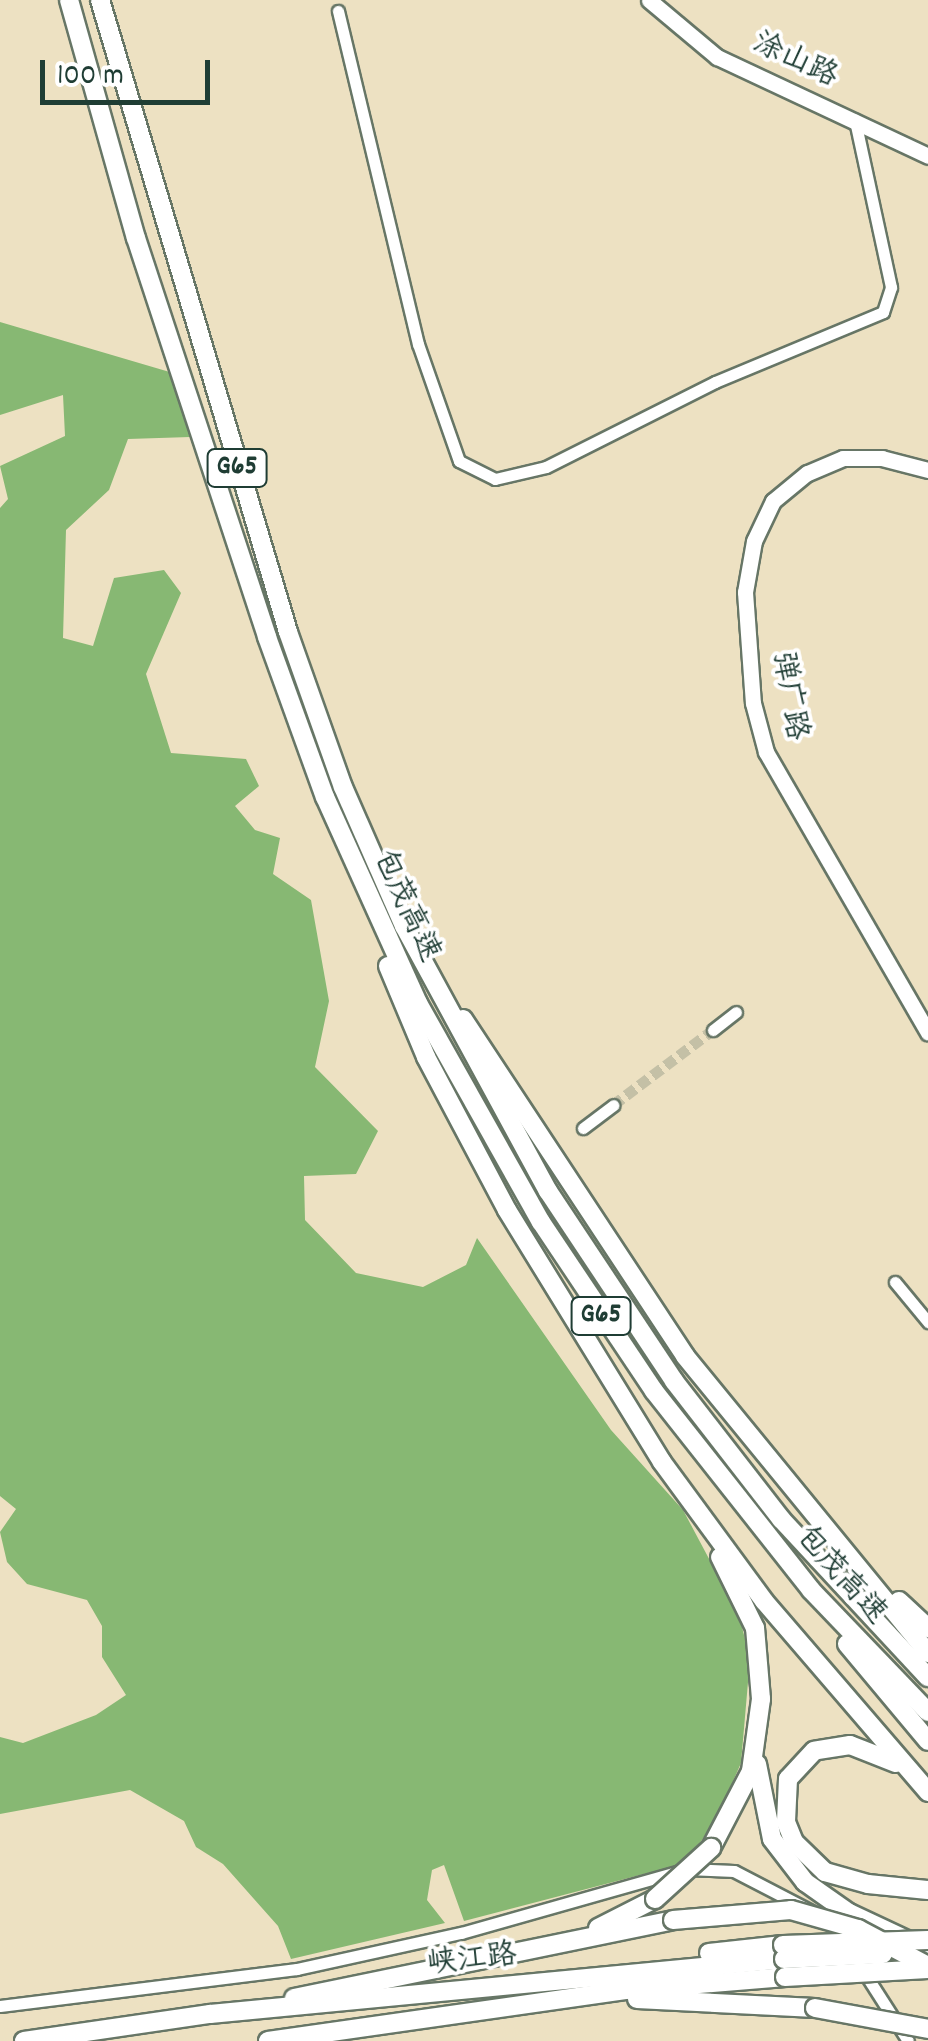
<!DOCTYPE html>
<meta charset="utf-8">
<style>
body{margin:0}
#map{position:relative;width:928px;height:2041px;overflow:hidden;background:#ede1c2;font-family:Dekko,"LXGW WenKai TC",sans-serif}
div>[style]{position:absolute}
.forest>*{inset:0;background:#87b873}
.minor-tunnel>*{height:11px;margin-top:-5.5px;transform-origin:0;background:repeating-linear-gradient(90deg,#c4c0a6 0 11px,transparent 0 16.5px)}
.roads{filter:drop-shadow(2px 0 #677666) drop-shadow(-2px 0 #677666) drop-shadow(0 2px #677666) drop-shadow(0 -2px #677666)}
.minor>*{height:11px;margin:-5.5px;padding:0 5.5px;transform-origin:5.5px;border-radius:5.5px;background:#fff}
.major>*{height:15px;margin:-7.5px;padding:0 7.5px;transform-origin:7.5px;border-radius:7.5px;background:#fff}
.highway>*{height:18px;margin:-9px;padding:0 9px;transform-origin:9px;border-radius:9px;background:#fff}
.bridges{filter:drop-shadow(2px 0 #677666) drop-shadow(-2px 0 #677666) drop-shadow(0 2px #677666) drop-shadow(0 -2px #677666)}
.highway-bridge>*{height:18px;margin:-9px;padding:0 9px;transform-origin:9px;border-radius:9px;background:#fff}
span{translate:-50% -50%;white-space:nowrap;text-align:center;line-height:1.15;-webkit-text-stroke:8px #fff;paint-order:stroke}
.shield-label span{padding:2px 8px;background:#fff;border:2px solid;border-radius:8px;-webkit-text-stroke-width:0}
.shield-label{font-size:28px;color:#1f3d34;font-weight:700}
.street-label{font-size:30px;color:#1f3d34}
.scale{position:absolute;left:40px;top:60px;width:170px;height:45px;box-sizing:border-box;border:5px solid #1f3d34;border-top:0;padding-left:12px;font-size:30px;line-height:35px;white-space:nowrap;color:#1f3d34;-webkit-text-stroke:8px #fff;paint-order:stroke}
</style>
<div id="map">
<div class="forest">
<i style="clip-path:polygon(0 322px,173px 373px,190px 437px,128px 439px,109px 490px,66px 530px,63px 638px,93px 646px,114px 578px,164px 570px,181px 593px,146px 674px,171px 753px,246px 759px,259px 786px,235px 806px,255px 830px,280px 838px,273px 874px,311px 900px,329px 1001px,315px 1067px,378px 1131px,356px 1174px,304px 1176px,305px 1220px,356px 1273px,423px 1287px,466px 1265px,477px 1238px,611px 1430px,683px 1510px,739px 1615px,750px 1659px,741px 1763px,717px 1818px,686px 1863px,464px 1921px,444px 1865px,432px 1870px,427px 1900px,445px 1923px,291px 1959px,278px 1926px,223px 1864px,196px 1847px,184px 1821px,130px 1790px,0 1814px,0 1737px,23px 1743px,96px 1715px,126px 1695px,102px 1657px,102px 1626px,87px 1600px,27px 1584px,7px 1562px,0 1532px,16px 1509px,0 1496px,0 508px,8px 499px,0 466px,65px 436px,63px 395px,0 415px)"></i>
</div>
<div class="minor-tunnel">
<i style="left:613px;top:1105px;width:125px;rotate:-36.9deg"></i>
</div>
<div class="roads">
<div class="minor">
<i style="left:338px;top:11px;width:342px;rotate:76.5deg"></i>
<i style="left:418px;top:344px;width:124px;rotate:70.7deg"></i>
<i style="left:459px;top:461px;width:40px;rotate:26.6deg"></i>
<i style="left:495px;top:479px;width:52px;rotate:-13.2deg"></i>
<i style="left:546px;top:467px;width:189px;rotate:-26.7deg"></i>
<i style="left:715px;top:382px;width:182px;rotate:-22.6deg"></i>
<i style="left:883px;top:312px;width:26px;rotate:-72deg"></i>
<i style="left:891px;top:287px;width:171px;rotate:-102.2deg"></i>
<i style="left:713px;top:1030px;width:29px;rotate:-38deg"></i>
<i style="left:583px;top:1128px;width:38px;rotate:-37deg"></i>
<i style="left:895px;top:1282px;width:52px;rotate:50.5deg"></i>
<i style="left:862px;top:1969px;width:85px;rotate:57.4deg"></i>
<i style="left:0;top:2006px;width:299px;rotate:-7.1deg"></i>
<i style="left:297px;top:1969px;width:168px;rotate:-12.4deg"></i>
<i style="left:461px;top:1933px;width:235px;rotate:-15.8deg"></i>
<i style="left:687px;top:1869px;width:47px;rotate:2.4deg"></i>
<i style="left:734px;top:1871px;width:91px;rotate:27.4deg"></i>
</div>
<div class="major">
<i style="left:649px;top:0;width:89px;rotate:40deg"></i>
<i style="left:717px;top:57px;width:233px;rotate:25.1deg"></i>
<i style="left:928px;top:470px;width:48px;rotate:-165.4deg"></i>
<i style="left:882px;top:458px;width:39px;rotate:180deg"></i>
<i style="left:843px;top:458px;width:39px;rotate:157deg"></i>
<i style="left:807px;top:473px;width:44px;rotate:140.5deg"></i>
<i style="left:773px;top:501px;width:44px;rotate:115.4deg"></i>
<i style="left:754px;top:541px;width:52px;rotate:100deg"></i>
<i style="left:745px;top:592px;width:111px;rotate:85.9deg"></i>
<i style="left:753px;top:703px;width:51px;rotate:75.1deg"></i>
<i style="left:766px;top:752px;width:324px;rotate:60deg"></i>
</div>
<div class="highway">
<i style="left:69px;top:0;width:247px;rotate:74.3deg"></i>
<i style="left:136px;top:238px;width:420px;rotate:71.8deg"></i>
<i style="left:267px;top:637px;width:170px;rotate:70.1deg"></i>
<i style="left:325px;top:797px;width:226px;rotate:65.7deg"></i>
<i style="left:418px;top:1003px;width:251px;rotate:60.7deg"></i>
<i style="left:541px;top:1222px;width:203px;rotate:56.2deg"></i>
<i style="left:654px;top:1391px;width:253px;rotate:51.7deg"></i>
<i style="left:811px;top:1590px;width:169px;rotate:46.2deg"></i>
<i style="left:100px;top:0;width:659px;rotate:73.43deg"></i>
<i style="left:288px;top:632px;width:164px;rotate:70.5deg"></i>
<i style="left:343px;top:787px;width:152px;rotate:66.3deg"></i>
<i style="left:404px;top:926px;width:302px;rotate:61.5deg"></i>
<i style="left:548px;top:1191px;width:228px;rotate:56.4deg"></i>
<i style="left:674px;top:1381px;width:175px;rotate:52.2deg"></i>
<i style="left:781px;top:1519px;width:216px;rotate:47.1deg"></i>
<i style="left:388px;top:966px;width:99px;rotate:67.3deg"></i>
<i style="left:426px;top:1057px;width:173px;rotate:62.1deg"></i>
<i style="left:507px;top:1210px;width:296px;rotate:58.4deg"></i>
<i style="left:662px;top:1462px;width:172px;rotate:53.7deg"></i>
<i style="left:764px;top:1601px;width:252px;rotate:49.3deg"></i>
<i style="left:463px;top:1019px;width:404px;rotate:56.6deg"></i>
<i style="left:685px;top:1356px;width:384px;rotate:50.7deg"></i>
<i style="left:899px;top:1601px;width:40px;rotate:43deg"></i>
<i style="left:847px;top:1644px;width:126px;rotate:50.1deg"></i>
<i style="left:896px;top:1763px;width:49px;rotate:-158.6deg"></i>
<i style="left:850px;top:1745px;width:36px;rotate:171deg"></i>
<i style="left:814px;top:1751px;width:38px;rotate:133deg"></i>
<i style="left:788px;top:1779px;width:43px;rotate:92.7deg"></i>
<i style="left:786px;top:1822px;width:22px;rotate:68deg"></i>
<i style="left:794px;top:1842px;width:43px;rotate:44.1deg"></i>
<i style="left:825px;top:1872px;width:45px;rotate:15.6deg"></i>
<i style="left:868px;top:1884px;width:60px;rotate:5.7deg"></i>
<i style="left:757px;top:1764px;width:76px;rotate:78.7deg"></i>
<i style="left:772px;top:1839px;width:54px;rotate:52.5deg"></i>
<i style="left:805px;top:1882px;width:54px;rotate:35.2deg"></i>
<i style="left:849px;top:1913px;width:87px;rotate:25.1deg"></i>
<i style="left:711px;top:1848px;width:87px;rotate:-62.5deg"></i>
<i style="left:751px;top:1771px;width:73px;rotate:-82.1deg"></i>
<i style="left:761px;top:1699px;width:71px;rotate:-94.8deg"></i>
<i style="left:755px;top:1628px;width:79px;rotate:-116.2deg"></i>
<i style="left:598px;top:1928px;width:64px;rotate:-27deg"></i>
<i style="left:709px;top:1953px;width:74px;rotate:-6.2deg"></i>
<i style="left:294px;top:1998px;width:387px;rotate:-11.6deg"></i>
<i style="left:637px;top:1999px;width:178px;rotate:2.9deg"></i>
<i style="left:24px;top:2041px;width:188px;rotate:-8.3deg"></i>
<i style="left:210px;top:2014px;width:577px;rotate:-5.47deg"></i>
<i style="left:268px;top:2041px;width:361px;rotate:-8.1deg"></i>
<i style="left:625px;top:1990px;width:161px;rotate:-4.6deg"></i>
</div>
</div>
<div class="bridges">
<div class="highway-bridge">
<i style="left:655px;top:1899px;width:76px;rotate:-42.3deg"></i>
<i style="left:673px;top:1920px;width:118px;rotate:-4.8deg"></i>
<i style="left:791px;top:1910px;width:70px;rotate:15.8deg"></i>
<i style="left:858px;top:1929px;width:79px;rotate:27.9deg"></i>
<i style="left:783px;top:1945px;width:145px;rotate:-2deg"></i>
<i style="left:784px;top:1959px;width:99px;rotate:-2.9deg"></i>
<i style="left:785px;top:1977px;width:143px;rotate:-3.2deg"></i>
<i style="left:815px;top:2008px;width:115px;rotate:10.5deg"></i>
</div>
</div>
<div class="shield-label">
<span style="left:237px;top:468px">G65</span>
<span style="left:601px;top:1316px">G65</span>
</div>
<div class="street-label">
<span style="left:794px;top:62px;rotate:25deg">涂山路</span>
<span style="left:787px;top:696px;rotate:80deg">弹广路</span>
<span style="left:404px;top:907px;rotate:65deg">包茂高速</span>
<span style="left:839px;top:1577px;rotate:48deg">包茂高速</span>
<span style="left:472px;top:1962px;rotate:-6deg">峡江路</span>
</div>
<div class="scale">100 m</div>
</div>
